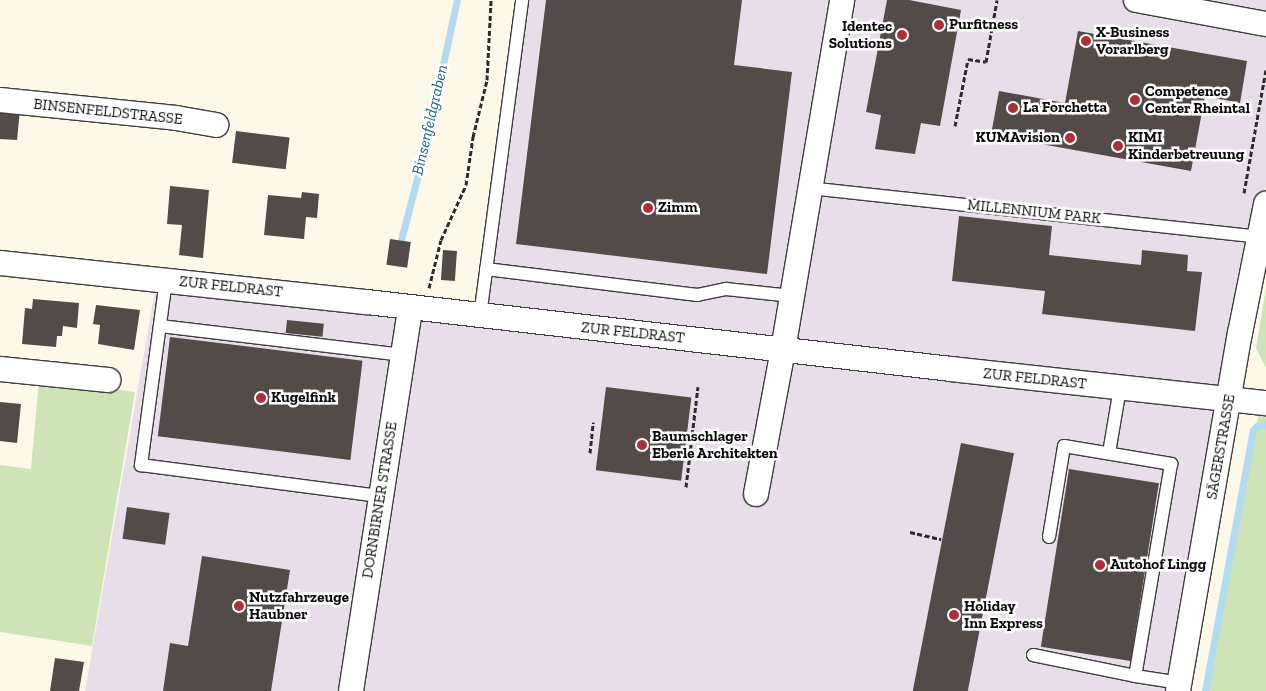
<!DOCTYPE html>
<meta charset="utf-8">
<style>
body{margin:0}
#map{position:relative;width:1266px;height:691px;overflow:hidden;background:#fdf9e9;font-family:"Zilla Slab",serif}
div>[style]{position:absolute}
.industrial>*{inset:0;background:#e7dee9}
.green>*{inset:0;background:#cee4b6}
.stream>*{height:7px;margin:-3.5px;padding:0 3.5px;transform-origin:3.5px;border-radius:3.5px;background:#b2daf0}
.building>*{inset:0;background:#524b47;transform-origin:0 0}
.path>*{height:3px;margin-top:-1.5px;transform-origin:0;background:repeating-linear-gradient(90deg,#2c2c2c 0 5px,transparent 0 7.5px)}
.roads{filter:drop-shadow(1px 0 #3d3d3d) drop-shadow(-1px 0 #3d3d3d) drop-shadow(0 1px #3d3d3d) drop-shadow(0 -1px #3d3d3d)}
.service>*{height:12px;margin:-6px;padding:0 6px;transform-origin:6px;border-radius:6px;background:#fff}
.minor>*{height:24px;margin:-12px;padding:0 12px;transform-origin:12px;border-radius:12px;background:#fff}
.dots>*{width:14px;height:14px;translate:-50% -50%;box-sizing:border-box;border:2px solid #fff;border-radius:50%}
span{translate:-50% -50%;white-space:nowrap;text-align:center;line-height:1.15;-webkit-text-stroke:5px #fff;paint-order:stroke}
.poi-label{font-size:15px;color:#0a0a0a;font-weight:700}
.left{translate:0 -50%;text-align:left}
.right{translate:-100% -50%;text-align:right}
.street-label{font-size:15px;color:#0a0a0a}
.water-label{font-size:16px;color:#1f6090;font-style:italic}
</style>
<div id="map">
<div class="industrial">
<i style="clip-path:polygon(519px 0,1266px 0,1266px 185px,1178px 691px,85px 691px,157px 279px,480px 316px)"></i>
</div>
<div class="green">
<i style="clip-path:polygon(1266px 288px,1266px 368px,1256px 348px)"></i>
<i style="clip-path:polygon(39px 380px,135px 392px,92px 646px,0 632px,0 465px,31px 469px)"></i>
<i style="clip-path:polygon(1259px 414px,1266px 415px,1266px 691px,1205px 691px,1247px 459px)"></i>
</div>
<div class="stream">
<i style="left:401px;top:240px;width:91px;rotate:-75.4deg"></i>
<i style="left:424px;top:152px;width:156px;rotate:-77.8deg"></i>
<i style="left:1205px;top:691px;width:265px;rotate:-79.6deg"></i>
<i style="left:1253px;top:430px;width:6px;rotate:-45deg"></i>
<i style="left:1257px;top:426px;width:9px;rotate:-6deg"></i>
</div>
<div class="building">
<i style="clip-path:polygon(546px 0,742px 0,734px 65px,792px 72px,767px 274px,516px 244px)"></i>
<i style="clip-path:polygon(887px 0,909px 0,961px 10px,940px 126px,921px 123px,915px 154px,875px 149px,881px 115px,866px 112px)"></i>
<i style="clip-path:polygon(1078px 31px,1247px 61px,1240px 103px,1205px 96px,1191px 171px,991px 135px,999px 91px,1065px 103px)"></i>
<i style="clip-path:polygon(0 108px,20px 110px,17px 140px,0 139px)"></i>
<i style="left:236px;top:131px;width:54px;height:32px;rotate:7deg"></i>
<i style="clip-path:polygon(170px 186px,209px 190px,203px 258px,179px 255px,182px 225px,167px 224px)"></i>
<i style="clip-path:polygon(302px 192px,319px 194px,317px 218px,306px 217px,304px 239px,264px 235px,268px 195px,301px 198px)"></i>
<i style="clip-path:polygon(959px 216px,1052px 226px,1049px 255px,1141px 265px,1142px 250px,1188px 255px,1187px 271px,1202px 272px,1195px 331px,1042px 314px,1045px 291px,952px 281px)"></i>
<i style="left:390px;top:239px;width:21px;height:26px;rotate:8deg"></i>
<i style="left:443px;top:250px;width:14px;height:30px;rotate:4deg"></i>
<i style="clip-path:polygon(33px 299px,79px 303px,77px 328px,63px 326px,62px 336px,57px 336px,56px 347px,22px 344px,25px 308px,32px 309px)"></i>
<i style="clip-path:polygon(96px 305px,140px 310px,134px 350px,98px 344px,100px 325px,93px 324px)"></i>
<i style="left:287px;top:320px;width:37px;height:13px;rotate:6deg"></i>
<i style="left:170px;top:337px;width:194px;height:100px;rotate:7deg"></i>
<i style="left:606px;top:387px;width:86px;height:84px;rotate:7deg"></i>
<i style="clip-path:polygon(0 402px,21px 404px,17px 443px,0 441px)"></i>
<i style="left:961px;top:443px;width:54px;height:253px;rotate:11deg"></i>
<i style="left:1069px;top:469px;width:91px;height:180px;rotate:9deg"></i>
<i style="left:127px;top:507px;width:43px;height:32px;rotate:8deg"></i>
<i style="clip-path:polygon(202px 556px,290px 570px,271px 691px,163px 691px,170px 643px,188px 646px)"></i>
<i style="clip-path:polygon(55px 658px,84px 662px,79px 691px,50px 691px)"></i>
</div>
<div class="path">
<i style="left:955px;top:126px;width:68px;rotate:-79deg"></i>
<i style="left:968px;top:59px;width:18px;rotate:9deg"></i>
<i style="left:986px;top:62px;width:63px;rotate:-79.9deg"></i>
<i style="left:1244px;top:193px;width:125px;rotate:-79.9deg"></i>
<i style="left:429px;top:288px;width:49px;rotate:-76deg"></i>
<i style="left:441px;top:240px;width:60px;rotate:-65.6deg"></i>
<i style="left:466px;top:185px;width:49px;rotate:-81.7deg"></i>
<i style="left:473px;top:137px;width:59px;rotate:-76.2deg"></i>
<i style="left:487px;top:80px;width:80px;rotate:-87.1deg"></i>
<i style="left:590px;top:453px;width:31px;rotate:-84deg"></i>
<i style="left:686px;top:487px;width:101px;rotate:-83.2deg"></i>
<i style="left:910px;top:532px;width:32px;rotate:13deg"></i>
</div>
<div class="roads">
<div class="service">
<i style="left:809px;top:188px;width:453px;rotate:6.2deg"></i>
<i style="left:486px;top:269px;width:213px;rotate:7deg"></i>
<i style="left:697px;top:295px;width:30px;rotate:-12deg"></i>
<i style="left:726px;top:289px;width:66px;rotate:6.1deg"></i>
<i style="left:166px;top:280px;width:187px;rotate:97.7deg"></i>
<i style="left:141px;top:465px;width:242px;rotate:7.4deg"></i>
<i style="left:480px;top:316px;width:319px;rotate:-82.4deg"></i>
<i style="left:160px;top:326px;width:245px;rotate:6.8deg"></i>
<i style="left:1109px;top:453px;width:66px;rotate:-80.4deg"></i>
<i style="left:1049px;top:537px;width:92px;rotate:-80.6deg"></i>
<i style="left:1064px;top:446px;width:109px;rotate:9.5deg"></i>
<i style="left:1171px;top:464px;width:215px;rotate:99.6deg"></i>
<i style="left:1135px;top:676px;width:46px;rotate:8.8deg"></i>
<i style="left:1033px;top:655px;width:104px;rotate:11.6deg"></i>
</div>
<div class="minor">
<i style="left:1136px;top:0;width:132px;rotate:10.5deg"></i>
<i style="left:0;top:100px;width:177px;rotate:5.8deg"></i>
<i style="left:176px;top:118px;width:41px;rotate:9.9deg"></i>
<i style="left:0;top:263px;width:369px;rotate:6.1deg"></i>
<i style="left:367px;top:302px;width:588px;rotate:6.54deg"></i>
<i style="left:951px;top:369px;width:317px;rotate:6.2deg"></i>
<i style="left:0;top:369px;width:109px;rotate:5.8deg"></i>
<i style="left:756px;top:494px;width:147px;rotate:-79.4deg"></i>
<i style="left:783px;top:350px;width:355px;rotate:-80.4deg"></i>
<i style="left:351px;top:691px;width:388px;rotate:-81.2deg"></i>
<i style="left:1178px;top:691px;width:363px;rotate:-80.2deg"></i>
<i style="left:1240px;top:333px;width:132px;rotate:-78.6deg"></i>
</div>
</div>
<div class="dots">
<i style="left:939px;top:25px;background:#ad2f37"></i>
<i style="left:902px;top:35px;background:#ad2f37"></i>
<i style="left:1086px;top:41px;background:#ad2f37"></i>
<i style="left:1135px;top:100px;background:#ad2f37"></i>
<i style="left:1013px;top:108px;background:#ad2f37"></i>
<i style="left:1070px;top:138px;background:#ad2f37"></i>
<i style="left:1118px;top:146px;background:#ad2f37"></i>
<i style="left:648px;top:208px;background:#ad2f37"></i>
<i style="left:261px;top:398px;background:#ad2f37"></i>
<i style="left:642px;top:445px;background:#ad2f37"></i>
<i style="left:1100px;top:565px;background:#ad2f37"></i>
<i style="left:239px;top:606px;background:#ad2f37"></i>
<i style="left:954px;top:615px;background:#ad2f37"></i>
</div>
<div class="poi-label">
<span class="left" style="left:949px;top:25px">Purfitness</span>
<span class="right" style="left:892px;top:35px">Identec<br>Solutions</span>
<span class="left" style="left:1096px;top:41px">X-Business<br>Vorarlberg</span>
<span class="left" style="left:1145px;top:100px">Competence<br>Center Rheintal</span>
<span class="left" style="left:1023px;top:108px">La Forchetta</span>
<span class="left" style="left:1128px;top:146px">KIMI<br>Kinderbetreuung</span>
<span class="right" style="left:1060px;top:138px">KUMAvision</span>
<span class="left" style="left:658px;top:208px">Zimm</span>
<span class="left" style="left:271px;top:398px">Kugelfink</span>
<span class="left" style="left:652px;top:445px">Baumschlager<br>Eberle Architekten</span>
<span class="left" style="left:1110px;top:565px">Autohof Lingg</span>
<span class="left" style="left:249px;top:606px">Nutzfahrzeuge<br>Haubner</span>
<span class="left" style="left:964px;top:615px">Holiday<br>Inn Express</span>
</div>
<div class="street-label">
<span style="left:108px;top:112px;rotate:6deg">BINSENFELDSTRASSE</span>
<span style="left:1034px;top:212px;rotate:6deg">MILLENNIUM PARK</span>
<span style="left:231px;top:287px;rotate:6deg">ZUR FELDRAST</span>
<span style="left:633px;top:333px;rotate:6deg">ZUR FELDRAST</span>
<span style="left:1035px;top:379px;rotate:6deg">ZUR FELDRAST</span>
<span style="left:1221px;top:447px;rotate:-80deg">SÄGERSTRASSE</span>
<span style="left:380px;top:500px;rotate:-81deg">DORNBIRNER STRASSE</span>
</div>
<div class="water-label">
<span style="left:430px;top:120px;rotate:-77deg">Binsenfeldgraben</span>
</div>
</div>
